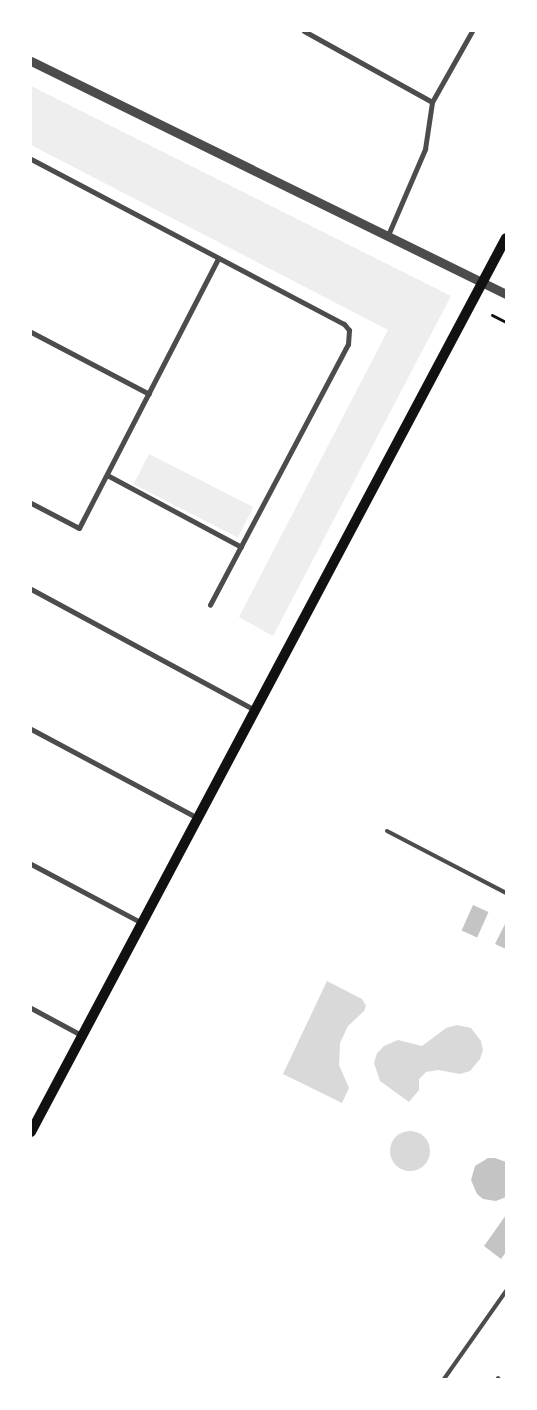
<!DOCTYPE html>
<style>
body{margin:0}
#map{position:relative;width:537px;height:1410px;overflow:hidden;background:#fff;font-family:Literata,serif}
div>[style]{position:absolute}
.green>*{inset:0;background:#eee;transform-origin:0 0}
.water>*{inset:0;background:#d9d9d9}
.round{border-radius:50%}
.building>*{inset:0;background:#c4c4c4;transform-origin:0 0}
.path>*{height:3px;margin:-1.5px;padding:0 1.5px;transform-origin:1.5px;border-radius:1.5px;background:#111}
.service>*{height:4px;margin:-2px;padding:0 2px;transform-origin:2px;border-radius:2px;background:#4c4c4c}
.minor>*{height:5px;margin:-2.5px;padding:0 2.5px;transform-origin:2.5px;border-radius:2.5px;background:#4c4c4c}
.tertiary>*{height:9px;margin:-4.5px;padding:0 4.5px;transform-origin:4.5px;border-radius:4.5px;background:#4c4c4c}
.secondary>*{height:10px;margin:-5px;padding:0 5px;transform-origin:5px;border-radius:5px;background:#111}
span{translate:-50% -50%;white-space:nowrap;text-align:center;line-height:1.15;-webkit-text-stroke:5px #fff;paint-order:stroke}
.frame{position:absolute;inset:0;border:32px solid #fff;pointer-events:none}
</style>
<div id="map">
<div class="green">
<i style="clip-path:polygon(31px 86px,451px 296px,273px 636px,239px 617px,388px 330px,31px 145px)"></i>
<i style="left:149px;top:454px;width:117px;height:34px;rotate:27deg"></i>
</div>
<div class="water">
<i style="clip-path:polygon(327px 981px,362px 999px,366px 1006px,364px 1011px,348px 1026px,340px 1043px,339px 1065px,349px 1088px,342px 1103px,283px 1074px)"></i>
<i style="clip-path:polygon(457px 1025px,471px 1028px,481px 1041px,483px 1050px,480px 1059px,470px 1071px,460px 1074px,438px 1070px,426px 1072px,419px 1079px,419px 1090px,409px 1102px,380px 1081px,374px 1063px,377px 1053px,384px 1046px,398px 1040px,422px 1046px,446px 1028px)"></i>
<i class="round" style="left:390px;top:1131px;width:40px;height:40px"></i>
</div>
<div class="building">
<i style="left:473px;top:905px;width:17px;height:28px;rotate:24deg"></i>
<i style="clip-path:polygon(506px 922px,506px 949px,495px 944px)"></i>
<i style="clip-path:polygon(488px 1158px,495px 1158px,506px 1162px,506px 1197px,496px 1201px,483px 1199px,477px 1194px,471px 1180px,475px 1166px)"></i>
<i style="clip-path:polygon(506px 1215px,506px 1252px,501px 1259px,484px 1246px)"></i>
</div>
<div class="path">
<i style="left:492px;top:315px;width:16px;rotate:27deg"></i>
</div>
<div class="service">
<i style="left:387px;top:831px;width:134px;rotate:27.5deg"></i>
<i style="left:498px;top:1378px;width:1px;rotate:45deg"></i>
<i style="left:444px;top:1379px;width:108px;rotate:-54.8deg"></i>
</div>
<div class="minor">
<i style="left:304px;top:31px;width:146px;rotate:29deg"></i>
<i style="left:31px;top:159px;width:354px;rotate:27.8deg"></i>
<i style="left:344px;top:324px;width:8px;rotate:50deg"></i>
<i style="left:349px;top:330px;width:14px;rotate:94deg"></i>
<i style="left:348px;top:344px;width:295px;rotate:117.9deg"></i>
<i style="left:388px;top:235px;width:94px;rotate:-66.7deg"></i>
<i style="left:425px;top:149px;width:48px;rotate:-81.5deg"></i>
<i style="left:432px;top:102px;width:81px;rotate:-60.6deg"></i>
<i style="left:31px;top:332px;width:133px;rotate:27.7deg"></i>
<i style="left:107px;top:475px;width:152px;rotate:28.2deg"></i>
<i style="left:31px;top:503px;width:54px;rotate:27.5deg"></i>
<i style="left:79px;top:528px;width:303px;rotate:-62.7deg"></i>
<i style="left:31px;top:589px;width:255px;rotate:28.4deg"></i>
<i style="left:31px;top:729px;width:189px;rotate:28.1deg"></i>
<i style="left:31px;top:864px;width:126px;rotate:28deg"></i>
<i style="left:31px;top:1008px;width:59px;rotate:28.3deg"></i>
</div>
<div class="tertiary">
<i style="left:31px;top:61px;width:529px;rotate:26.13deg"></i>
</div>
<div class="secondary">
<i style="left:31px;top:1132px;width:1012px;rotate:-62.02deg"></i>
</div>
<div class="frame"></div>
</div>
